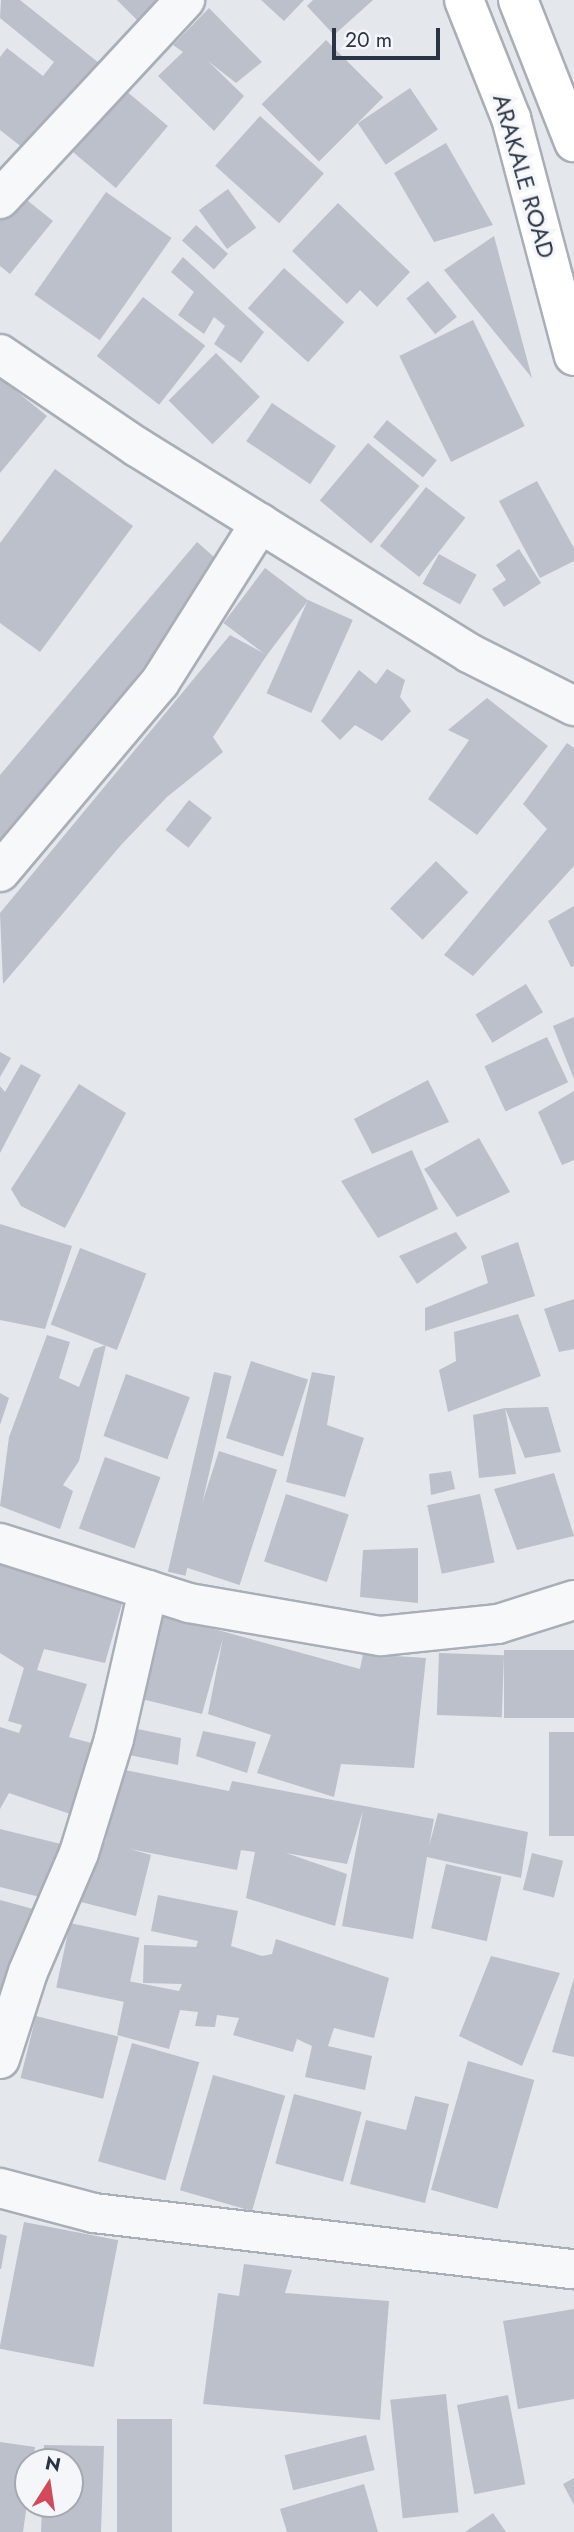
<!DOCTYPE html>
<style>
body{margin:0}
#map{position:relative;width:574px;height:2532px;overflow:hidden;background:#e4e7ec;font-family:Jost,sans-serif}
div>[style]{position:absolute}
.building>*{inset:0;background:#bbc0ca;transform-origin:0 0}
.roads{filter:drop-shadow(2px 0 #a9aeb7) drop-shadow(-2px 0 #a9aeb7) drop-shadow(0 2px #a9aeb7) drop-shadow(0 -2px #a9aeb7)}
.minor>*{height:38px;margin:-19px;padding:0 19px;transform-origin:19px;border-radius:19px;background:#f7f8fa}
.major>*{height:38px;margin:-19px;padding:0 19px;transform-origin:19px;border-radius:19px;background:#fff}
span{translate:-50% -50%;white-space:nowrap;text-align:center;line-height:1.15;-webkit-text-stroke:7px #f4f6f9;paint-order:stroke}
.street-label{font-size:24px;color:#2b3445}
.north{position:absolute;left:14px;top:2448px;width:70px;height:70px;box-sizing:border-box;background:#f4f6f9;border:2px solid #a4a8b1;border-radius:50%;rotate:12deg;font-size:19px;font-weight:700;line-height:28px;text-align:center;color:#2b3445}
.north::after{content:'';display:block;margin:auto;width:24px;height:32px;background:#d1495b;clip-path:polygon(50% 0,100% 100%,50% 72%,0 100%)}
.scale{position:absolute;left:332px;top:28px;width:108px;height:32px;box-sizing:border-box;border:4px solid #2b3445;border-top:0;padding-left:9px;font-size:21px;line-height:24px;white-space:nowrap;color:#2b3445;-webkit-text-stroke:5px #f4f6f9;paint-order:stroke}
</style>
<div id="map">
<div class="building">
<i style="clip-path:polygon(20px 0,99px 63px,28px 152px,0 130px,0 57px,7px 48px,43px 76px,54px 62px,0 18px,1px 0)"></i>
<i style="clip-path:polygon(117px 0,172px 0,144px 27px)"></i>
<i style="clip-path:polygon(261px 0,304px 0,284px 21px)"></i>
<i style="clip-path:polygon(313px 0,373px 0,334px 35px,307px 6px)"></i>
<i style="clip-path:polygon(209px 8px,262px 62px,236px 83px,208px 61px,244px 96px,214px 131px,158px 76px,183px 52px,173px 45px)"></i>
<i style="left:326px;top:40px;width:81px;height:91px;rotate:45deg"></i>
<i style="left:410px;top:88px;width:50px;height:63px;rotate:56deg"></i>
<i style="left:125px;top:90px;width:56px;height:81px;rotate:40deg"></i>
<i style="left:260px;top:116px;width:86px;height:67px;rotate:42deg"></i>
<i style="clip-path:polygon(446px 143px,493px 225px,434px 242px,394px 173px)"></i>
<i style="left:228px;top:189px;width:48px;height:36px;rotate:54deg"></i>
<i style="left:106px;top:192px;width:80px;height:125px;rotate:35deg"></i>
<i style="clip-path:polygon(18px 193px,53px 221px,10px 274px,0 266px,0 215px)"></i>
<i style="clip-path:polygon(338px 203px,410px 272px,377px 307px,360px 290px,347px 304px,292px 251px)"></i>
<i style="left:196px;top:225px;width:43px;height:21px;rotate:42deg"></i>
<i style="clip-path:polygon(494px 236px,532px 378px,444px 270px)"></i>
<i style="clip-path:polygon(183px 257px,264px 332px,241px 363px,214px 344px,225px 326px,214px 317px,204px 334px,178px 315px,194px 292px,171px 272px)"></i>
<i style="left:284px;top:268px;width:81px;height:54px;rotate:42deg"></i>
<i style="left:428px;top:281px;width:46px;height:28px;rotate:51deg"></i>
<i style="left:143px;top:297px;width:79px;height:75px;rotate:38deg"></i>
<i style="left:473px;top:320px;width:118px;height:82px;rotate:64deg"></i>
<i style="left:216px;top:353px;width:62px;height:67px;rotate:45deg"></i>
<i style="clip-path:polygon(0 378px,47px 416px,0 473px)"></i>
<i style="left:272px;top:403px;width:77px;height:46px;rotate:34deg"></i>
<i style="left:387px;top:420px;width:64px;height:22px;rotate:39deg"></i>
<i style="left:368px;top:443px;width:67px;height:75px;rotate:40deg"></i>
<i style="clip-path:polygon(55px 469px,133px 526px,40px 652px,0 623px,0 543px)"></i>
<i style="clip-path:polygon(537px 481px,574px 548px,574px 561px,540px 578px,499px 501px)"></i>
<i style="left:426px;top:487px;width:50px;height:75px;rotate:38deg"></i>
<i style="clip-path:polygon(197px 542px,222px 564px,59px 779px,0 845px,0 775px)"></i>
<i style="clip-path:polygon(519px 549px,541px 583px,504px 607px,492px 589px,506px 580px,496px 565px)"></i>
<i style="left:439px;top:554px;width:43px;height:34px;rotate:29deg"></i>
<i style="left:265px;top:568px;width:54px;height:69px;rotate:37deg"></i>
<i style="left:308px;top:600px;width:49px;height:102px;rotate:24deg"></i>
<i style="clip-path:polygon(230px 635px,267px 655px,213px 737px,223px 752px,167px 797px,121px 845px,3px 984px,0 913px)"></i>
<i style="clip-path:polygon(387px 669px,405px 680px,400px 697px,411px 711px,382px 741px,355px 725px,340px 740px,321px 721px,359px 670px,376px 684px)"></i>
<i style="clip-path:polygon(487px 698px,548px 746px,477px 835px,428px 799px,469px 740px,448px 730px)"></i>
<i style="clip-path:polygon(567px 743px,574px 748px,574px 866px,473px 976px,444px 955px,547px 829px,523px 804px)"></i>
<i style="left:189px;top:800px;width:29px;height:38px;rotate:38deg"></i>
<i style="left:436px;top:861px;width:45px;height:66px;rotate:44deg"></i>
<i style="clip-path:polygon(574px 906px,574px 966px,571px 967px,548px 921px)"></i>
<i style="left:526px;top:984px;width:33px;height:59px;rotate:59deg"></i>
<i style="clip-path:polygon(574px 1017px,574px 1079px,553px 1026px)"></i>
<i style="left:547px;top:1037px;width:50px;height:69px;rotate:65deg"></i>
<i style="clip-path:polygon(0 1052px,11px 1058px,0 1077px)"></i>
<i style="clip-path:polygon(21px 1064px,41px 1075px,0 1153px,0 1086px,5px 1092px)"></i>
<i style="clip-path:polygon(428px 1080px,449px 1122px,372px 1154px,354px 1119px)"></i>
<i style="clip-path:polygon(79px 1084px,126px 1113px,65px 1228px,21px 1206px,11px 1189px)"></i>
<i style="clip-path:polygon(574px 1091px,574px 1160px,562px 1165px,538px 1112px)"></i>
<i style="clip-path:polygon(479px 1138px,510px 1192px,457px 1217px,424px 1169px)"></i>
<i style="clip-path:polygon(412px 1150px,438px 1209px,378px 1238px,341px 1181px)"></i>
<i style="clip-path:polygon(0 1224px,72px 1246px,45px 1329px,0 1320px)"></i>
<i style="clip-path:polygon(456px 1232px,467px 1248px,417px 1284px,399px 1256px)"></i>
<i style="clip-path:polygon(518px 1242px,535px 1296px,425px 1331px,425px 1308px,488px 1283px,481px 1256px)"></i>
<i style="left:80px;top:1248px;width:71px;height:82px;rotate:21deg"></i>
<i style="clip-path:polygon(574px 1299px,574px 1349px,559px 1352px,544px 1309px)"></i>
<i style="clip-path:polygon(518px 1314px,541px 1376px,448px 1412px,439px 1370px,456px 1361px,454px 1332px)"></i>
<i style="clip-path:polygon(47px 1335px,70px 1342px,59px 1378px,79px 1387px,94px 1349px,106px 1345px,79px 1461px,63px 1485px,73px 1491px,60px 1529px,0 1506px,9px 1437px)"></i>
<i style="left:251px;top:1361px;width:60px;height:81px;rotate:18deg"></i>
<i style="left:214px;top:1372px;width:18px;height:205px;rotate:13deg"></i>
<i style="clip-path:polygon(312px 1372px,335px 1376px,327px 1425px,364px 1438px,345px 1497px,286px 1482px)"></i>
<i style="left:126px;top:1374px;width:68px;height:66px;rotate:20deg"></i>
<i style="clip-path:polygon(0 1393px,9px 1398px,0 1425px)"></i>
<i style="clip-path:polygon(548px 1407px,561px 1452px,525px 1458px,505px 1408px,516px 1474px,479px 1478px,473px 1415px,505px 1408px)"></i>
<i style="left:219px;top:1451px;width:61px;height:121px;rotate:18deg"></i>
<i style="left:105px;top:1457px;width:59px;height:76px;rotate:20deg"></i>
<i style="clip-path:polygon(451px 1471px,455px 1489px,431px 1495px,429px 1474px)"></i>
<i style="clip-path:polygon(554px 1473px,574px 1536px,517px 1550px,494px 1489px)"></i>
<i style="left:286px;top:1494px;width:66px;height:71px;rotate:18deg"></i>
<i style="left:480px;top:1494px;width:70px;height:54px;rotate:78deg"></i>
<i style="clip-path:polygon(418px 1548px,418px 1603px,360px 1597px,363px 1550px)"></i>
<i style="clip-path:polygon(0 1561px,123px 1600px,105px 1663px,44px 1649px,37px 1670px,87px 1684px,69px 1737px,95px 1744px,73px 1815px,9px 1793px,0 1809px,0 1727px,19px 1733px,22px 1725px,8px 1721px,24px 1668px,0 1653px)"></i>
<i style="clip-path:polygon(163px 1615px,360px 1669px,363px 1654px,426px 1658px,414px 1768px,341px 1764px,334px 1797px,257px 1773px,271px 1735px,208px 1714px,223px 1638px,202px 1714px,142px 1699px)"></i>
<i style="left:574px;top:1650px;width:68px;height:70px;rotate:90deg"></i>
<i style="left:439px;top:1653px;width:65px;height:62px;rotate:2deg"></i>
<i style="clip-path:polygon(128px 1727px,181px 1738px,178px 1765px,129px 1755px)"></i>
<i style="clip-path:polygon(203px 1731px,256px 1742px,247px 1773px,196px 1756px)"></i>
<i style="left:574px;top:1732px;width:104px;height:25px;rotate:90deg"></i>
<i style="clip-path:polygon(120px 1769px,229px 1791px,232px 1781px,434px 1819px,429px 1846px,438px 1813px,528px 1832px,521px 1878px,427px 1857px,413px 1939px,342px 1926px,363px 1810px,347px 1864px,286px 1853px,347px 1874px,335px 1926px,246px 1898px,255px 1852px,241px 1850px,237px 1870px,130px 1849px,151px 1855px,136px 1916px,81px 1902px,96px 1841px,105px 1843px)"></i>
<i style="clip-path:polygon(0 1829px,61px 1844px,48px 1899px,0 1887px)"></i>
<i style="left:532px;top:1853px;width:32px;height:38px;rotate:14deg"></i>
<i style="left:446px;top:1864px;width:57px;height:66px;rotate:13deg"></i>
<i style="clip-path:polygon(158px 1895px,238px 1911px,231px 1946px,262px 1956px,272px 1954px,276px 1939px,389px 1978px,374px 2038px,334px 2028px,328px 2046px,372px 2056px,365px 2090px,305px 2077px,312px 2046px,297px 2039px,293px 2052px,233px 2035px,239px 2018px,217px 2015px,215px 2027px,195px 2026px,198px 2012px,180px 2010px,169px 2049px,117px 2035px,128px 1981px,179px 1991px,182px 1984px,143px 1983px,144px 1945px,196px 1947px,198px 1941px,151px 1931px)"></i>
<i style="clip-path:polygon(0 1900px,37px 1910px,0 2016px)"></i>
<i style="left:70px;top:1923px;width:71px;height:66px;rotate:12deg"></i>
<i style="clip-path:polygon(491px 1956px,560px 1973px,522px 2066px,459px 2036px)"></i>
<i style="clip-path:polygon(574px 1978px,574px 2057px,552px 2052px)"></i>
<i style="left:36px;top:2016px;width:85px;height:64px;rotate:14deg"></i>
<i style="left:132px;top:2043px;width:70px;height:123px;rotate:16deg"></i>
<i style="left:468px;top:2061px;width:69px;height:134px;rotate:16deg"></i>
<i style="left:213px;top:2075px;width:75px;height:120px;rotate:16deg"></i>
<i style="left:294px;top:2094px;width:70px;height:72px;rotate:15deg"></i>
<i style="clip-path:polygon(415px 2096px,449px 2104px,425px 2203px,350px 2184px,366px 2120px,406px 2130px)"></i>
<i style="left:24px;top:2222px;width:96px;height:129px;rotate:11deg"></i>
<i style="clip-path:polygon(0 2234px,7px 2236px,1px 2269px,0 2269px)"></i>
<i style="clip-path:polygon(244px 2264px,292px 2270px,285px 2293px,389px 2301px,380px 2420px,203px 2404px,218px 2293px,239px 2296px)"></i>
<i style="clip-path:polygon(574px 2309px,574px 2399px,518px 2409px,503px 2321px)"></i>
<i style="left:446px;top:2394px;width:119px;height:56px;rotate:84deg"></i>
<i style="left:508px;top:2395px;width:91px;height:52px;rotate:79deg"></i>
<i style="left:117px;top:2419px;width:55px;height:113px"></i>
<i style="left:366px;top:2435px;width:36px;height:84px;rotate:76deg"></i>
<i style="clip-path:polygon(0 2442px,35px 2447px,23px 2532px,0 2532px)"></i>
<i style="clip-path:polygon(44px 2445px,104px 2446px,101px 2532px,41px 2532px,42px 2504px,70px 2504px,70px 2462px,43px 2462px)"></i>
<i style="clip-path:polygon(574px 2478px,574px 2505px,563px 2484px)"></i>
<i style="clip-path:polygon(364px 2484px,378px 2532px,287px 2532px,280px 2509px)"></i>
<i style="clip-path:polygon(493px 2513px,506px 2532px,465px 2532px)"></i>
</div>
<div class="roads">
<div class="minor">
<i style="left:0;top:199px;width:272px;rotate:-47.1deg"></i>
<i style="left:0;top:354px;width:166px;rotate:34.2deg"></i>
<i style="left:137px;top:447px;width:391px;rotate:31.8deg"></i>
<i style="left:469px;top:653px;width:118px;rotate:26.8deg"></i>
<i style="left:0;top:872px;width:248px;rotate:-49.9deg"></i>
<i style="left:160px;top:682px;width:188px;rotate:-57.8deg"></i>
<i style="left:0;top:1543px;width:198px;rotate:17.6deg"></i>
<i style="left:189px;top:1603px;width:195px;rotate:9.8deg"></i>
<i style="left:381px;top:1636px;width:118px;rotate:-5.9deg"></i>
<i style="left:498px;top:1624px;width:80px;rotate:-17.5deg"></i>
<i style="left:0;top:2059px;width:91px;rotate:-72.2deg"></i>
<i style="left:28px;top:1972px;width:129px;rotate:-66.8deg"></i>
<i style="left:79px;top:1853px;width:119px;rotate:-72.9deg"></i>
<i style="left:114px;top:1739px;width:153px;rotate:-77.1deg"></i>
<i style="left:0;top:2188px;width:97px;rotate:14.9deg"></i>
<i style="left:94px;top:2213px;width:483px;rotate:6.7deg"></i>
</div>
<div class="major">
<i style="left:464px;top:0;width:127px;rotate:68.3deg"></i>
<i style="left:511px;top:118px;width:246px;rotate:75.2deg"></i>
<i style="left:518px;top:0;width:153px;rotate:68.5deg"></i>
</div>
</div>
<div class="street-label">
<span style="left:524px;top:176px;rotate:74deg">ARAKALE ROAD</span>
</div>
<div class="north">N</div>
<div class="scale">20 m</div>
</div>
